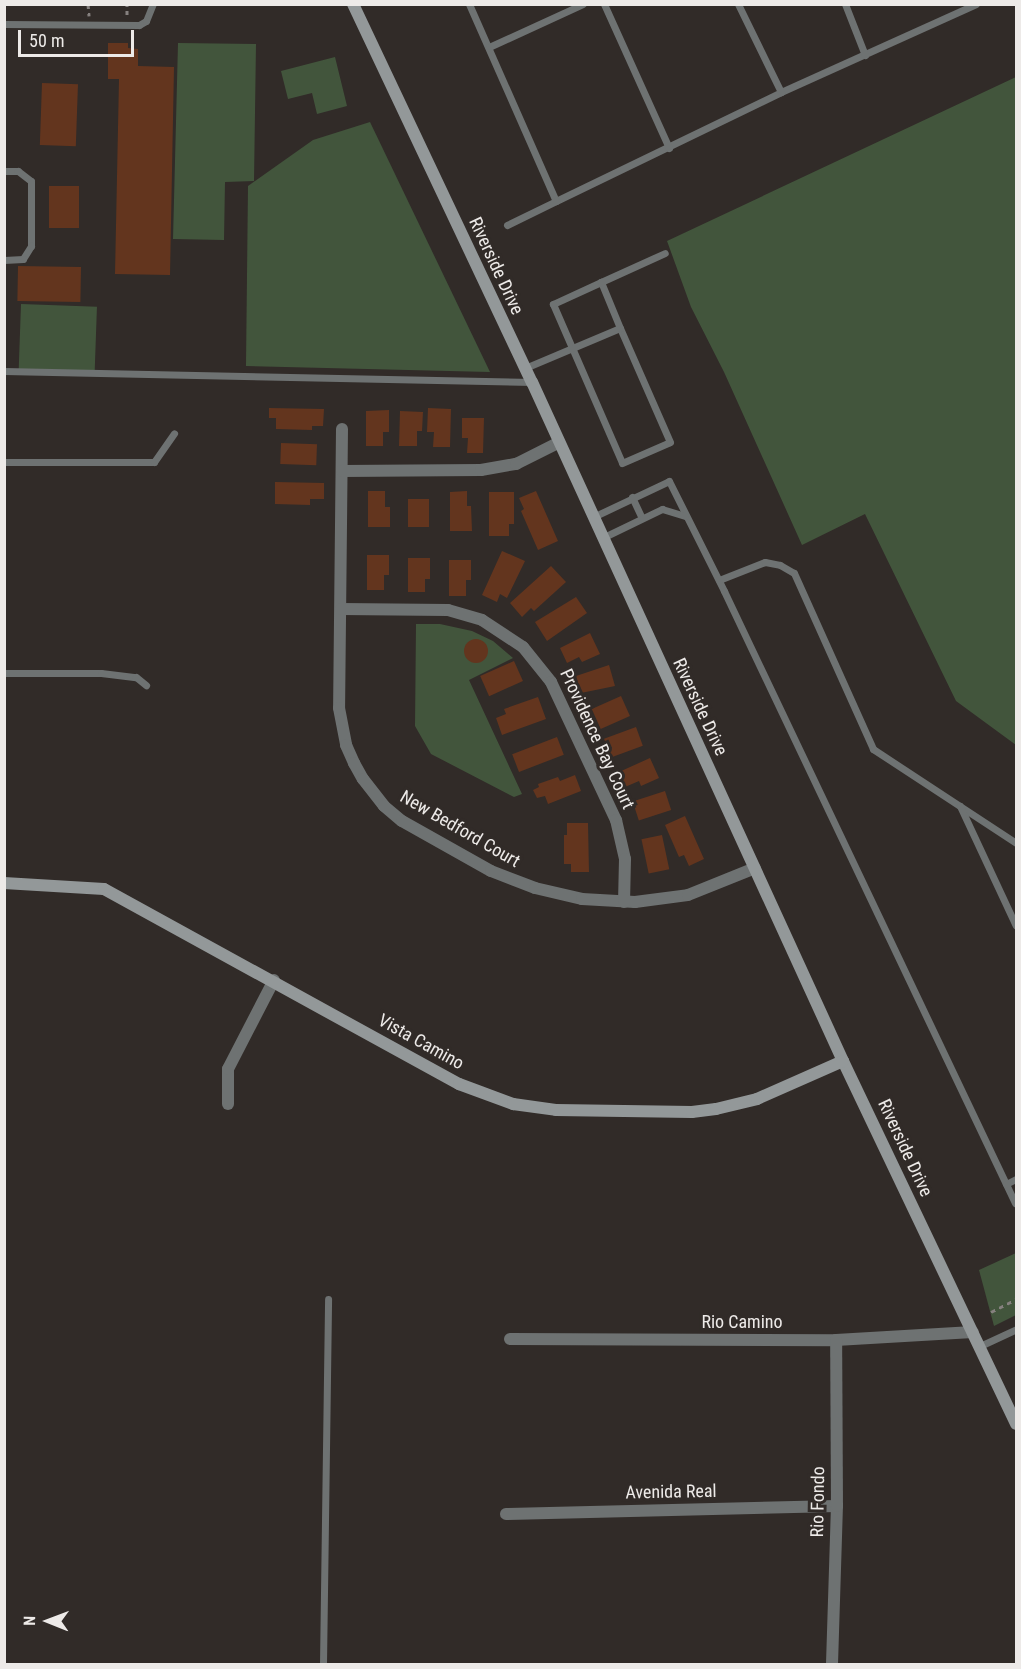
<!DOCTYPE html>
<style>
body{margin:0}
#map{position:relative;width:1021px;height:1669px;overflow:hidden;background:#312b28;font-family:"Roboto Condensed",sans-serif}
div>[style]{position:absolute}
.green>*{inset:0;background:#42553c;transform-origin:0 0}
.building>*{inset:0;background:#63351e;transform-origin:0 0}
.round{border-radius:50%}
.path>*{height:3px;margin-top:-1.5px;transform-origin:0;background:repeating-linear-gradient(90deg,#86817f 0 4.5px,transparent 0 9px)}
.lane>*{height:7px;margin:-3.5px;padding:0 3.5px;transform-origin:3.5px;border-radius:3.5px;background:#6e7272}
.street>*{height:12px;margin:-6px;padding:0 6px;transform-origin:6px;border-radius:6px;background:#6e7272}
.secondary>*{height:12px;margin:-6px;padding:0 6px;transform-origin:6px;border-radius:6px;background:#939899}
span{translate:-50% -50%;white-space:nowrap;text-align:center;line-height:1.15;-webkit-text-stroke:6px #312b28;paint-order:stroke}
.street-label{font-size:18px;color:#edeae8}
.frame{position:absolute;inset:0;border:6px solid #edeae8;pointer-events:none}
.north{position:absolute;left:18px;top:1591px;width:60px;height:60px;-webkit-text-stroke:4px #312b28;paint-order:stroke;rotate:271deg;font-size:16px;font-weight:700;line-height:24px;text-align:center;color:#edeae8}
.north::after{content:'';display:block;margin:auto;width:21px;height:27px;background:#edeae8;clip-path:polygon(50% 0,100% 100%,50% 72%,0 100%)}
.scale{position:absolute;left:18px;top:30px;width:116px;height:27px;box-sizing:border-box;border:3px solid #edeae8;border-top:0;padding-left:8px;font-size:18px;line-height:21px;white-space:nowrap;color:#edeae8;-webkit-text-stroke:4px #312b28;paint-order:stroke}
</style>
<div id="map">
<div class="green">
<i style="clip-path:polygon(178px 43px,256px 44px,254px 181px,225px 182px,224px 240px,173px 239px)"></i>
<i style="clip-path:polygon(335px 57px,347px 106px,317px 114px,312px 93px,288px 99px,281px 71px)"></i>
<i style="clip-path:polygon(1016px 77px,1016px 745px,956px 701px,865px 514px,802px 545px,724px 372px,691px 307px,667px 241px)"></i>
<i style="clip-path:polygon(370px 122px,490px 372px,246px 366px,248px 186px,313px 140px)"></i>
<i style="left:21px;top:304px;width:76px;height:65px;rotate:2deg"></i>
<i style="clip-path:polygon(416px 624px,440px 624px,472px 631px,493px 641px,513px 658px,469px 680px,522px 794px,514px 797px,431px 754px,415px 726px)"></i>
<i style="clip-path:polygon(1016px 1253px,1016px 1315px,994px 1326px,979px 1270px)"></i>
</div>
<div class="building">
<i style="clip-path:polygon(108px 43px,128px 43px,128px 48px,138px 49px,138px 66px,174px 67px,170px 275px,115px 274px,119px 79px,108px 79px)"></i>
<i style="left:42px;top:83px;width:36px;height:62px;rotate:2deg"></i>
<i style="left:49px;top:186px;width:30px;height:42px"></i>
<i style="left:18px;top:266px;width:63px;height:35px;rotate:1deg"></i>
<i style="clip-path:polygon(269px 408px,324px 409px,323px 426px,312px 426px,312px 430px,276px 429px,276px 418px,269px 418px)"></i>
<i style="clip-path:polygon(428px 408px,451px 409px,450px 447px,433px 447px,434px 432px,427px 432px)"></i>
<i style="clip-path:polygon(389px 410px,389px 432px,383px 432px,383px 446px,366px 446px,366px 411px)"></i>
<i style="clip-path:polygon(400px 411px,423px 412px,422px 431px,417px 431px,417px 446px,399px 446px)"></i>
<i style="clip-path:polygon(462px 418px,484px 418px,483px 453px,467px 453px,468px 438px,462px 438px)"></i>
<i style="left:281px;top:443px;width:36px;height:21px;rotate:2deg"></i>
<i style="clip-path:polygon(275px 482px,324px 483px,324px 499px,310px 499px,310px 505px,275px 504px)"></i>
<i style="clip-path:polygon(368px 491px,385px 491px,385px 507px,390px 507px,390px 527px,368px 527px)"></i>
<i style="clip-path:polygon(467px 491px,467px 506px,471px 506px,472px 531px,450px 531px,450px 492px)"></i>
<i style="clip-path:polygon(536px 491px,558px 541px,538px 550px,521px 511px,524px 509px,519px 498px)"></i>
<i style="clip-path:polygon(489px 492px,514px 492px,514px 524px,509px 524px,509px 536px,489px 536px)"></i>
<i style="left:408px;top:499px;width:21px;height:28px"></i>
<i style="clip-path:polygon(502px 551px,525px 561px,507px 598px,500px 594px,497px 602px,482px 595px)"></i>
<i style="clip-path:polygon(367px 555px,389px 555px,389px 575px,384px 575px,384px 590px,367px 590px)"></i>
<i style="clip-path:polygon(408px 558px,430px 558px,430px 579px,425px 579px,425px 592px,408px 592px)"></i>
<i style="clip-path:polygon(449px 560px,471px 560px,471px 580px,466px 580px,466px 596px,449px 596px)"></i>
<i style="clip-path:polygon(551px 566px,566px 582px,534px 611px,531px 608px,522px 617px,510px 603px)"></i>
<i style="clip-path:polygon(576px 597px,587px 613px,547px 641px,535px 622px)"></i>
<i style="clip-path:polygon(590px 633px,600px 654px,582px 662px,579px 657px,567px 663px,560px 648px)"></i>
<i class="round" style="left:464px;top:639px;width:24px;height:24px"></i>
<i style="left:514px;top:661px;width:22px;height:37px;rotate:66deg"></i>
<i style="clip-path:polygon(609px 665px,615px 686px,581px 693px,576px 676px)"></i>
<i style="left:621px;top:696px;width:22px;height:32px;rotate:66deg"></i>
<i style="clip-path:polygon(538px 697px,546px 719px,502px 735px,496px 718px,506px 714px,504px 709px)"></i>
<i style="left:636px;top:727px;width:20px;height:34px;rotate:70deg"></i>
<i style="left:557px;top:737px;width:19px;height:48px;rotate:69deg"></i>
<i style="clip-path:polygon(650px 758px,659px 778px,641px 786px,639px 781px,625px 787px,619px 772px)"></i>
<i style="clip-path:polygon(575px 775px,581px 791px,548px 804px,545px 796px,537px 798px,533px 790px,539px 787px,538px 784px,558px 777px,560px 781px)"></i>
<i style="left:665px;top:791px;width:20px;height:34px;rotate:72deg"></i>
<i style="clip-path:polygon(685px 816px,704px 859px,689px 866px,684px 855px,679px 857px,665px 825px)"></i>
<i style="clip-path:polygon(567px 823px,588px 823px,589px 872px,571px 872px,571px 864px,564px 864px,564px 835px,567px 835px)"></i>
<i style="left:662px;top:835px;width:35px;height:21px;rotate:78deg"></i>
</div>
<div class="path">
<i style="left:88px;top:4px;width:12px;rotate:85deg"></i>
<i style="left:127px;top:15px;width:11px;rotate:-90deg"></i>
<i style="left:991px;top:1312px;width:28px;rotate:-27deg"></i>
</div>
<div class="lane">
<i style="left:469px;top:4px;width:215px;rotate:66.2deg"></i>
<i style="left:556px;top:201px;width:250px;rotate:-25.8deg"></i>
<i style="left:781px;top:92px;width:214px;rotate:-24.3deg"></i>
<i style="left:604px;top:4px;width:158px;rotate:65.7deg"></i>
<i style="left:738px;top:4px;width:98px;rotate:64deg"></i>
<i style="left:845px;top:4px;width:55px;rotate:68.6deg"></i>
<i style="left:4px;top:24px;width:135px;rotate:0.4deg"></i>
<i style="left:139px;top:25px;width:8px;rotate:-30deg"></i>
<i style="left:146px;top:21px;width:18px;rotate:-68deg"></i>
<i style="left:489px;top:47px;width:103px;rotate:-24.6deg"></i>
<i style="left:4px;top:171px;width:14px"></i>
<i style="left:18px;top:171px;width:16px;rotate:38deg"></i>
<i style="left:31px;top:181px;width:65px;rotate:90deg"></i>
<i style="left:31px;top:246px;width:15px;rotate:122deg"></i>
<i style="left:23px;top:259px;width:19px;rotate:177deg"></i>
<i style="left:507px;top:225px;width:55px;rotate:-26.1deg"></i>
<i style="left:601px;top:282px;width:53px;rotate:155.4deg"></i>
<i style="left:553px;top:304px;width:173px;rotate:66.5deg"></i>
<i style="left:622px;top:463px;width:52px;rotate:-23.6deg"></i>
<i style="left:670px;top:442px;width:124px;rotate:-113.7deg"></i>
<i style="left:525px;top:368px;width:103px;rotate:-22.8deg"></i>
<i style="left:620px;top:328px;width:50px;rotate:-112.4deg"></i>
<i style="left:601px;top:282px;width:70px;rotate:-24.4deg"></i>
<i style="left:4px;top:371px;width:528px;rotate:1.19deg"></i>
<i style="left:4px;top:462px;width:150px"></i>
<i style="left:154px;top:462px;width:35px;rotate:-55deg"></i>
<i style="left:632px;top:497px;width:23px;rotate:65deg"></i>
<i style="left:593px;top:517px;width:84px;rotate:-25.3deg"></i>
<i style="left:669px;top:481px;width:123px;rotate:63.4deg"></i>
<i style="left:724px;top:591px;width:678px;rotate:64.57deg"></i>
<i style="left:602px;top:538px;width:67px;rotate:-25.8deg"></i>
<i style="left:662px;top:509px;width:24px;rotate:17deg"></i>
<i style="left:719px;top:580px;width:49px;rotate:-21.4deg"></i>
<i style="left:765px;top:562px;width:15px;rotate:11deg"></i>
<i style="left:780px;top:565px;width:16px;rotate:30deg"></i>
<i style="left:794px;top:573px;width:193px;rotate:65.8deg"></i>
<i style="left:873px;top:749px;width:171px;rotate:33.3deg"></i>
<i style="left:4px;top:673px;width:97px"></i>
<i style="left:101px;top:673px;width:35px;rotate:7deg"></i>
<i style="left:136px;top:677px;width:13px;rotate:39deg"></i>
<i style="left:960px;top:806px;width:132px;rotate:65deg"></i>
<i style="left:1006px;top:1184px;width:11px;rotate:-27deg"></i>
<i style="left:980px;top:1346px;width:40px;rotate:-25deg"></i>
<i style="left:323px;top:1664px;width:365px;rotate:-89.2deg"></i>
</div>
<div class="street">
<i style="left:342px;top:429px;width:279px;rotate:90.6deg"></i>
<i style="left:339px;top:708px;width:38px;rotate:79deg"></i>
<i style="left:346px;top:745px;width:20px;rotate:66deg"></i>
<i style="left:354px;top:763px;width:18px;rotate:61deg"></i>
<i style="left:363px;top:779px;width:34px;rotate:52deg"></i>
<i style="left:384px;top:806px;width:23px;rotate:40deg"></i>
<i style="left:402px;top:821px;width:102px;rotate:29.3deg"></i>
<i style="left:491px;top:871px;width:47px;rotate:21.1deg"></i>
<i style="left:535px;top:888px;width:48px;rotate:13.2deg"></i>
<i style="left:582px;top:899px;width:53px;rotate:3.2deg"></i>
<i style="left:635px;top:902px;width:53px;rotate:-7.5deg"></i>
<i style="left:688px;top:895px;width:72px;rotate:-21.9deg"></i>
<i style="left:342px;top:471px;width:139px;rotate:-0.4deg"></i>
<i style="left:481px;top:470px;width:36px;rotate:-10deg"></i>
<i style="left:516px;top:464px;width:47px;rotate:-26.6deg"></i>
<i style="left:341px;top:609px;width:107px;rotate:0.5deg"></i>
<i style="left:448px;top:610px;width:35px;rotate:16deg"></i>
<i style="left:482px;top:620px;width:49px;rotate:33.4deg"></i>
<i style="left:523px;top:647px;width:45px;rotate:51.3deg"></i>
<i style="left:551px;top:682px;width:153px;rotate:64.8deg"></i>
<i style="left:616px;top:820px;width:40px;rotate:77deg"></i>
<i style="left:625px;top:859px;width:43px;rotate:91.3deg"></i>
<i style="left:228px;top:1104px;width:35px;rotate:-90deg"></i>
<i style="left:228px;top:1069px;width:100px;rotate:-62.7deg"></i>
<i style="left:510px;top:1339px;width:326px;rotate:0.2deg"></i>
<i style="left:836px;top:1340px;width:137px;rotate:-3.3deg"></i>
<i style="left:506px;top:1514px;width:331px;rotate:-1.4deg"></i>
<i style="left:832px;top:1664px;width:158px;rotate:-88.2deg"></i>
<i style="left:837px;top:1506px;width:166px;rotate:-90.3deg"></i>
</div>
<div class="secondary">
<i style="left:353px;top:4px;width:418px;rotate:64.7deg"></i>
<i style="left:532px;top:382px;width:747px;rotate:65.39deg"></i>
<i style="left:843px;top:1061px;width:402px;rotate:64.5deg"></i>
<i style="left:4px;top:883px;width:100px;rotate:3.4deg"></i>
<i style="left:104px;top:889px;width:405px;rotate:28.8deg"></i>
<i style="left:459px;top:1084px;width:58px;rotate:20.3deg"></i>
<i style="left:513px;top:1104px;width:43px;rotate:7.9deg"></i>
<i style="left:556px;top:1110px;width:136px;rotate:0.8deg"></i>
<i style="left:692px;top:1112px;width:24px;rotate:-7deg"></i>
<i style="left:716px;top:1109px;width:42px;rotate:-13.7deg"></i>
<i style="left:757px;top:1099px;width:94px;rotate:-23.8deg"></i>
</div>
<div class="street-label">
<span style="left:496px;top:266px;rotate:65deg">Riverside Drive</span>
<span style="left:700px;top:707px;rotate:65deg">Riverside Drive</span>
<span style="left:597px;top:739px;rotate:65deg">Providence Bay Court</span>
<span style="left:460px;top:829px;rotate:30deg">New Bedford Court</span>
<span style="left:421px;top:1042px;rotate:29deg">Vista Camino</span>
<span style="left:905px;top:1148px;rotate:65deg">Riverside Drive</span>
<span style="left:742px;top:1322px">Rio Camino</span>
<span style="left:671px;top:1492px;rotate:-1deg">Avenida Real</span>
<span style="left:818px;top:1502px;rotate:-89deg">Rio Fondo</span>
</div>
<div class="frame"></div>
<div class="north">N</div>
<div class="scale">50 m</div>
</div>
